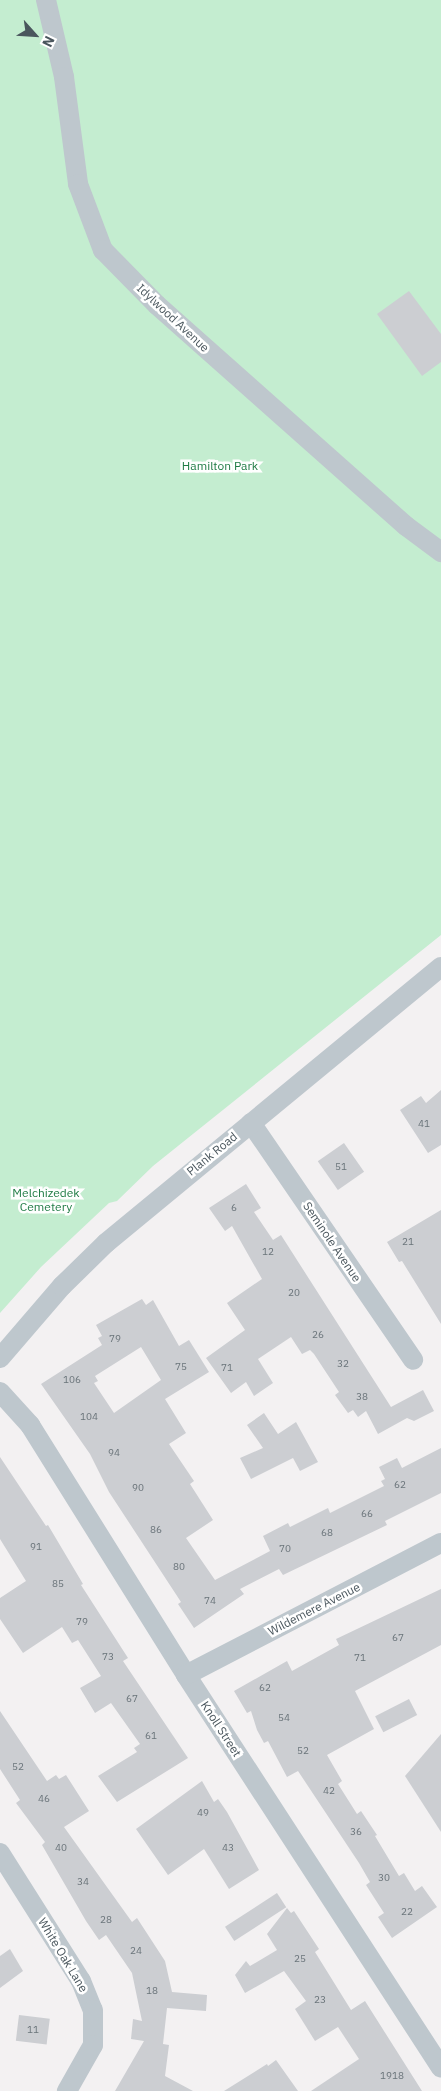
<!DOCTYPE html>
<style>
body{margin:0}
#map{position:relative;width:441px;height:2091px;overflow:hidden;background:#f3f1f2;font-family:"IBM Plex Sans",sans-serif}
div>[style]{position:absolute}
.green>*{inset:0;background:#c4edd0}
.building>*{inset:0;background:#ccced2;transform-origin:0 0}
.street>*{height:20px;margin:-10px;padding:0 10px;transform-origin:10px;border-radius:10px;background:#bec7cd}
span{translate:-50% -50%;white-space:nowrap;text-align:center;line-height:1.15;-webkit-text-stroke:5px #fff;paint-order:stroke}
.number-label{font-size:10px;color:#6a747a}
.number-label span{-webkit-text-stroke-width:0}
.street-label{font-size:12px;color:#4a565d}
.park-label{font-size:12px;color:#1f7b44}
.north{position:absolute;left:10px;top:10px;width:50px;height:50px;-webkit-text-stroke:4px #fff;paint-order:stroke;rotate:116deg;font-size:14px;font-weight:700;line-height:20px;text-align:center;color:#4a565d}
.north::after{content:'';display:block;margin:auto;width:18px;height:22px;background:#4a565d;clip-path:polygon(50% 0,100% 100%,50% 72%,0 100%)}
</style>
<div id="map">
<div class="green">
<i style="clip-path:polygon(0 0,441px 0,441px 935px,153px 1166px,117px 1201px,109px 1203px,41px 1267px,0 1313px)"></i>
</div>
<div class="building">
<i style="clip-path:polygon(409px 291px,441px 334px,441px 362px,422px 376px,377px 314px)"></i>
<i style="clip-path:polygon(441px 1090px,441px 1145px,428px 1153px,400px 1110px,421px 1096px,426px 1103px)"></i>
<i style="left:344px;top:1143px;width:35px;height:32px;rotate:55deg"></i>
<i style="clip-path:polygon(246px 1184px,261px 1208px,254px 1212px,273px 1240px,281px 1235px,391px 1407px,423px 1390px,434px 1411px,414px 1421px,407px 1418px,378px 1434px,366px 1411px,358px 1417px,353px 1410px,348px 1413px,335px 1395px,339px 1392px,314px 1354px,310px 1350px,302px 1354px,291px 1337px,258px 1359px,273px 1383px,254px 1396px,246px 1382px,231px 1393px,206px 1358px,245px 1330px,227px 1303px,262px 1279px,232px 1226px,225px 1231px,209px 1208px)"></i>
<i style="clip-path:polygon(441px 1210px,441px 1324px,402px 1261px,399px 1262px,387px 1242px)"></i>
<i style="clip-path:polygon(evenodd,142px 1299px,146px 1305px,153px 1300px,179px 1346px,189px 1340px,209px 1372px,165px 1399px,186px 1433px,169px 1444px,194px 1481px,190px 1484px,213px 1520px,186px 1538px,215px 1580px,270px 1551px,263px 1536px,288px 1523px,290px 1527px,328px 1508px,330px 1513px,384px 1486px,381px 1481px,385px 1479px,379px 1467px,397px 1458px,402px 1468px,441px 1448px,441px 1493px,385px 1521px,387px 1525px,283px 1575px,279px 1569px,240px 1589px,244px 1594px,194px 1628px,178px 1604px,181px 1602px,109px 1492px,90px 1454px,41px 1384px,102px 1345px,98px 1338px,102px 1336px,96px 1325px,142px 1299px,141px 1347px,161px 1380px,114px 1413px,94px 1383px,98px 1381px,95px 1376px,141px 1347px)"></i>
<i style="clip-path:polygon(264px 1413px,278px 1434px,296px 1422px,318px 1462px,300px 1471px,293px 1458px,251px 1479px,240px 1458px,263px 1448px,247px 1425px)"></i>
<i style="clip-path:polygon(0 1457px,46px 1526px,48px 1525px,83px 1584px,81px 1585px,128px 1658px,123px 1661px,188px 1758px,117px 1802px,98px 1776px,137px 1752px,134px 1748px,140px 1744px,111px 1703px,95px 1713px,80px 1688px,101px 1676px,78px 1640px,72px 1643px,62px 1627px,23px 1653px,0 1619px,0 1598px,26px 1581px,0 1539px)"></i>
<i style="clip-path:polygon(441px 1589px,441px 1645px,355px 1691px,374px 1729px,327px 1755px,342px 1781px,338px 1784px,357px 1814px,361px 1811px,377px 1835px,375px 1836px,399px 1876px,404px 1873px,415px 1891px,422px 1886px,437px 1907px,392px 1938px,378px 1917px,384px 1913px,366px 1885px,370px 1882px,359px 1863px,298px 1771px,287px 1777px,268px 1741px,264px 1743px,257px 1730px,251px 1711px,247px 1713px,234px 1691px,287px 1661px,292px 1671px,339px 1645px,336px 1639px)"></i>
<i style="left:409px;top:1699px;width:18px;height:38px;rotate:63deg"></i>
<i style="clip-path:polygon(0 1711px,47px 1781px,56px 1775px,59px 1779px,66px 1775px,89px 1811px,64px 1827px,132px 1922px,137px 1918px,165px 1961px,172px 1992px,207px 1995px,206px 2011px,167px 2008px,163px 2044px,169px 2045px,165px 2076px,193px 2091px,115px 2091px,144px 2041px,131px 2039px,133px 2019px,142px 2021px,132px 1973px,106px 1935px,99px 1940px,86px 1921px,42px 1845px,45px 1842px,16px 1803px,20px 1800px,0 1769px)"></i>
<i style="clip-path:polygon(441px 1734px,441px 1832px,405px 1776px)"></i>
<i style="clip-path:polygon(202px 1781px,214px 1802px,218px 1799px,227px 1812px,259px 1870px,229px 1889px,204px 1849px,168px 1875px,136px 1829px)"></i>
<i style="left:277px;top:1893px;width:17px;height:62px;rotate:57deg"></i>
<i style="clip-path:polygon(287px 1908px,291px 1913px,294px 1911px,319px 1949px,315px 1952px,351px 2010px,365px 2001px,422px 2091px,311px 2091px,359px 2059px,338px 2027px,315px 2041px,295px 2009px,306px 2001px,284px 1971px,245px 1993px,235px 1975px,246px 1961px,250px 1966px,277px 1950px,267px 1934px)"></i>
<i style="clip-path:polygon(10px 1949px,23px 1971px,0 1988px,0 1956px)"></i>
<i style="left:19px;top:2015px;width:31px;height:26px;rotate:7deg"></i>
<i style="clip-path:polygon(276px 2060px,298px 2091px,224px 2091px,267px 2064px,268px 2066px)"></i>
</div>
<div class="street">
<i style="left:46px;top:0;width:79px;rotate:76.8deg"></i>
<i style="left:64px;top:77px;width:108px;rotate:82.5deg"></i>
<i style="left:78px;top:184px;width:71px;rotate:69.3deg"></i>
<i style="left:103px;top:250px;width:77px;rotate:45.5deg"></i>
<i style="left:157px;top:305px;width:333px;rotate:41.6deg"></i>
<i style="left:406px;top:526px;width:44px;rotate:36.6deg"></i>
<i style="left:251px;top:1123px;width:287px;rotate:55.6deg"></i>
<i style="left:0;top:1358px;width:95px;rotate:-49.3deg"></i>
<i style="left:62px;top:1286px;width:62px;rotate:-44.3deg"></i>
<i style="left:106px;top:1243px;width:434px;rotate:-39.5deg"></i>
<i style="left:0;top:1392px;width:45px;rotate:47.7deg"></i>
<i style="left:30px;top:1425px;width:295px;rotate:58deg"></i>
<i style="left:186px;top:1675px;width:468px;rotate:57deg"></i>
<i style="left:186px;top:1675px;width:287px;rotate:-27.4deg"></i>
<i style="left:0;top:1853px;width:151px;rotate:57.7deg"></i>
<i style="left:81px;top:1981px;width:31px;rotate:68deg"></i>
<i style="left:93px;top:2010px;width:35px;rotate:90deg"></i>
<i style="left:93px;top:2045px;width:53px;rotate:119.5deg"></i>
</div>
<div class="number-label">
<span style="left:424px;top:1124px">41</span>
<span style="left:341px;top:1167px">51</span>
<span style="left:234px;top:1208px">6</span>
<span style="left:408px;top:1242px">21</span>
<span style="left:268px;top:1252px">12</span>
<span style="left:294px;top:1293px">20</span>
<span style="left:318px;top:1335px">26</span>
<span style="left:115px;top:1339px">79</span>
<span style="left:343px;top:1364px">32</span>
<span style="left:181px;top:1367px">75</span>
<span style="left:227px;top:1368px">71</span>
<span style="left:72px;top:1380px">106</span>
<span style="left:362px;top:1397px">38</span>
<span style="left:89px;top:1417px">104</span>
<span style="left:114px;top:1453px">94</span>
<span style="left:400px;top:1485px">62</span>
<span style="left:138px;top:1488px">90</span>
<span style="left:367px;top:1514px">66</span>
<span style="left:156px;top:1530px">86</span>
<span style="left:327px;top:1533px">68</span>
<span style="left:36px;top:1547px">91</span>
<span style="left:285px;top:1549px">70</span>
<span style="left:179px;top:1567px">80</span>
<span style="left:58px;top:1584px">85</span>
<span style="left:210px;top:1601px">74</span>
<span style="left:82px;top:1622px">79</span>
<span style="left:398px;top:1638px">67</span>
<span style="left:108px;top:1657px">73</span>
<span style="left:360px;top:1658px">71</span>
<span style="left:265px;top:1688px">62</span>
<span style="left:132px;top:1699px">67</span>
<span style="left:284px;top:1718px">54</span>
<span style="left:151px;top:1736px">61</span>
<span style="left:303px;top:1751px">52</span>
<span style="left:18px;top:1767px">52</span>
<span style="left:329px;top:1791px">42</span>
<span style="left:44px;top:1799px">46</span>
<span style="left:203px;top:1813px">49</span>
<span style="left:356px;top:1832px">36</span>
<span style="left:61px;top:1848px">40</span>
<span style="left:228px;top:1848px">43</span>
<span style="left:384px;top:1878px">30</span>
<span style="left:83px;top:1882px">34</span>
<span style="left:407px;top:1912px">22</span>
<span style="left:106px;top:1920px">28</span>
<span style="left:136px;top:1951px">24</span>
<span style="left:300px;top:1959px">25</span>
<span style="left:152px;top:1991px">18</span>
<span style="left:320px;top:2000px">23</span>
<span style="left:33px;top:2030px">11</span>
<span style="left:392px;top:2076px">1918</span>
</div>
<div class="street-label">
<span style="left:173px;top:318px;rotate:43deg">Idylwood Avenue</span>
<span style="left:212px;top:1154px;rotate:-39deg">Plank Road</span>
<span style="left:332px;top:1242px;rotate:56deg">Seminole Avenue</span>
<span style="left:314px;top:1609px;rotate:-27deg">Wildemere Avenue</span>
<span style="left:221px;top:1729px;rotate:57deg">Knoll Street</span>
<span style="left:63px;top:1955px;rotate:59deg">White Oak Lane</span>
</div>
<div class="park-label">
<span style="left:220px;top:466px">Hamilton Park</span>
<span style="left:46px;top:1200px">Melchizedek<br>Cemetery</span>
</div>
<div class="north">N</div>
</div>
